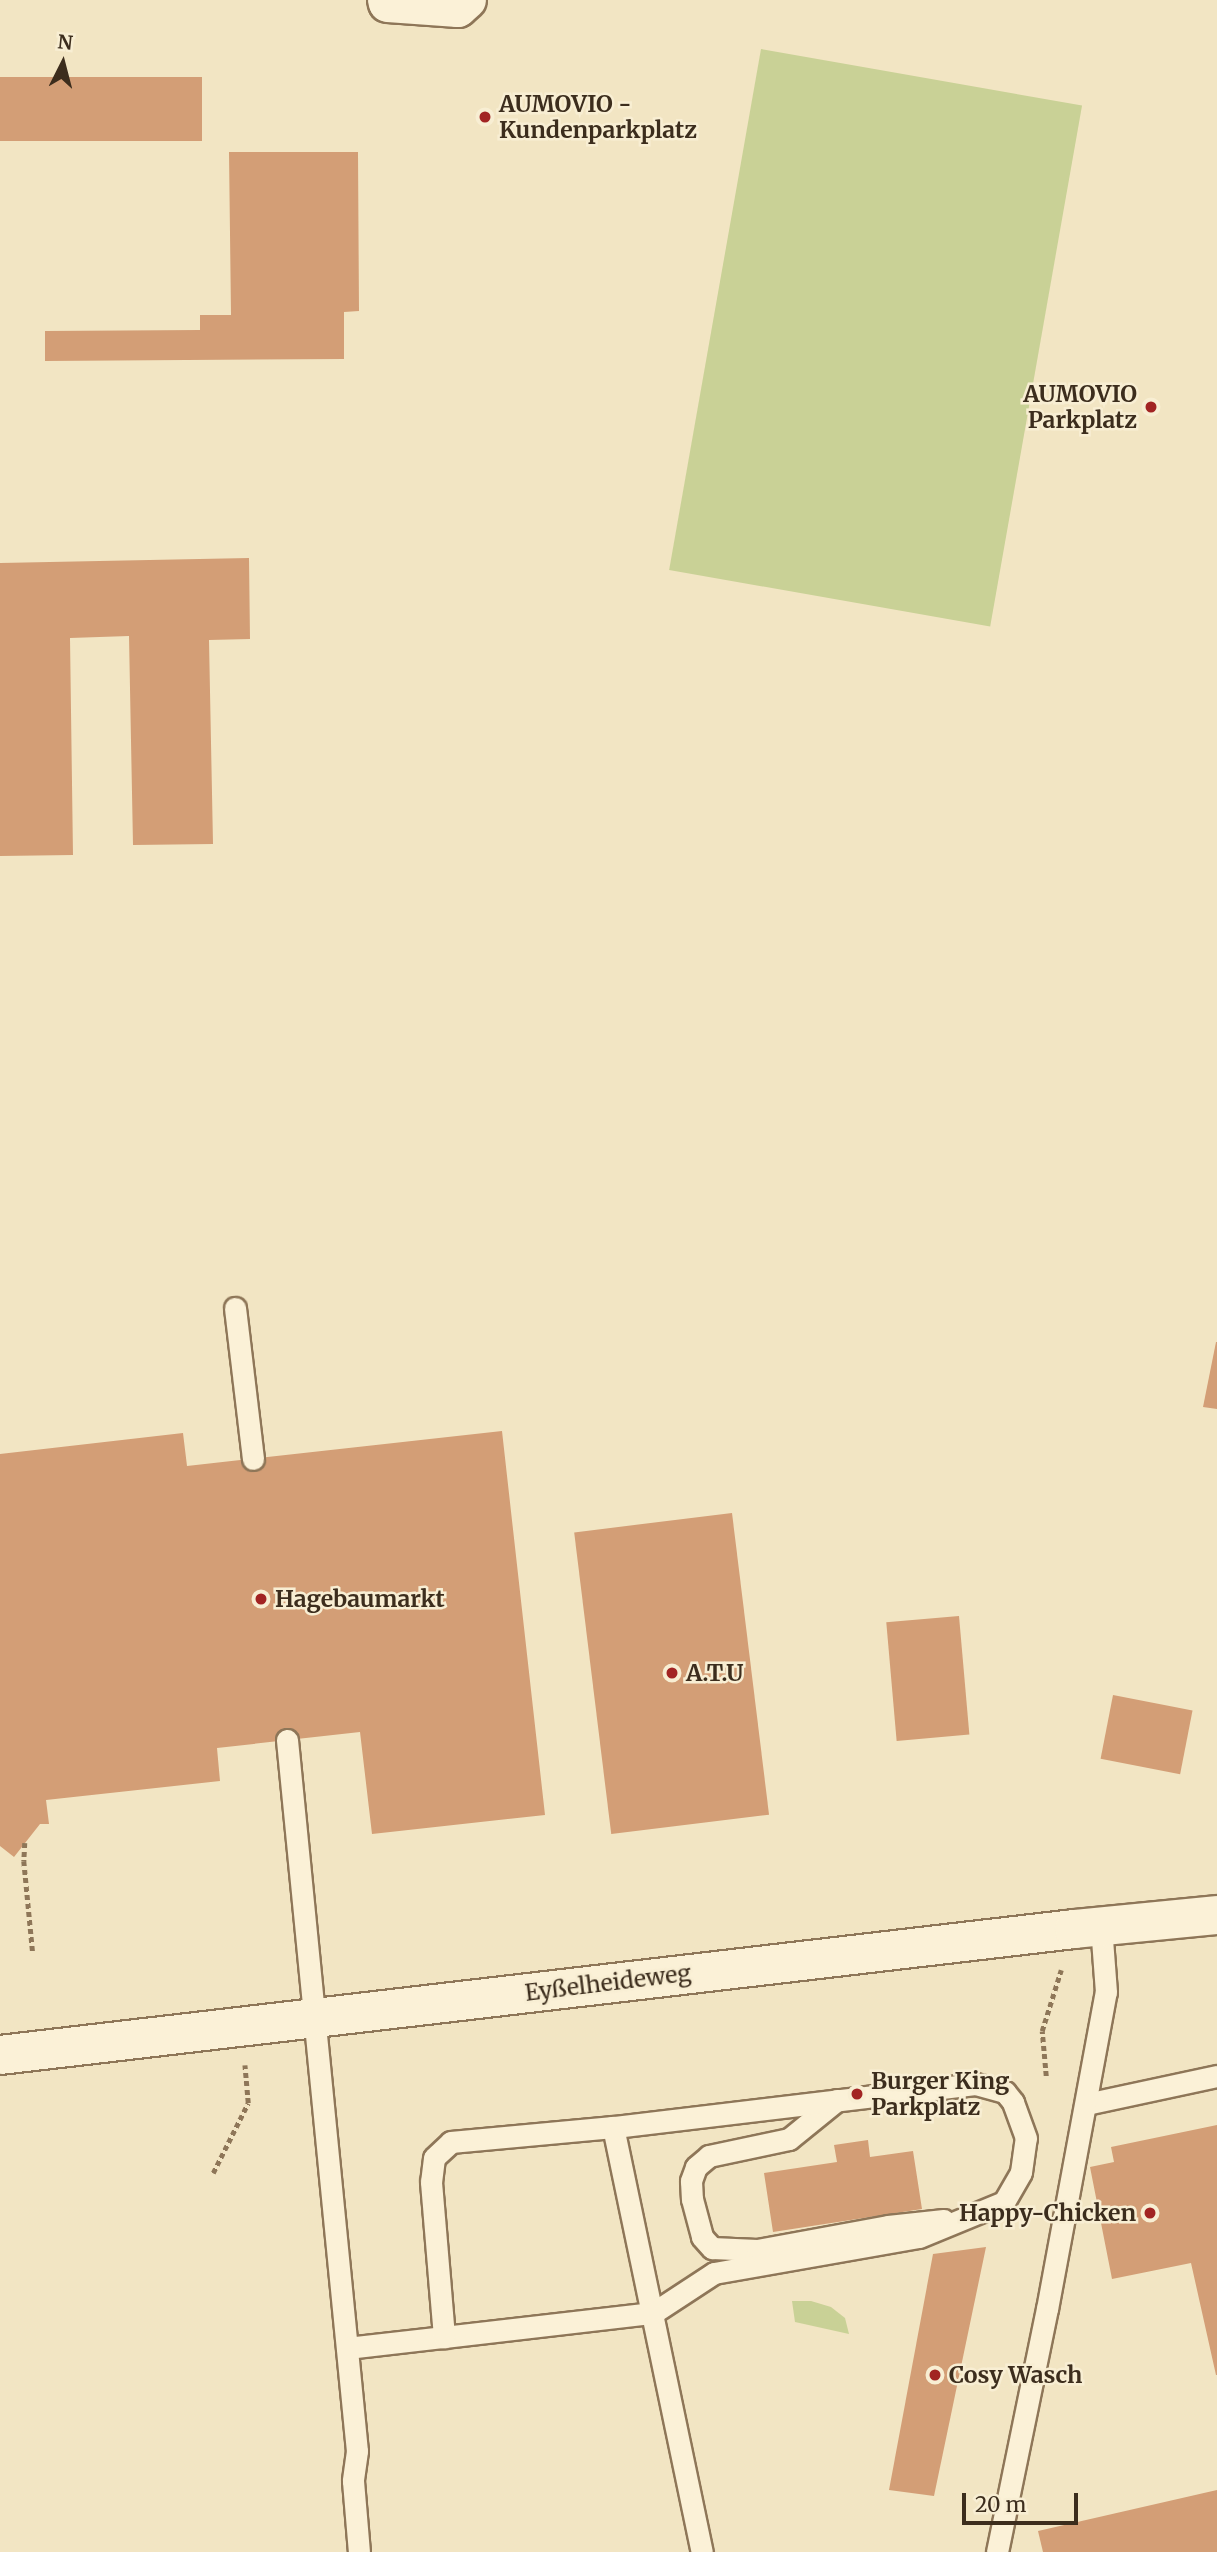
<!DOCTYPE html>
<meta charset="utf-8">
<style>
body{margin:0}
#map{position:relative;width:1217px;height:2552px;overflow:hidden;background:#f2e5c3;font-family:Merriweather,serif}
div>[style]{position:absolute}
.green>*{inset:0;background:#c9d196;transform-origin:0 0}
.building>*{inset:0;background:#d39e76;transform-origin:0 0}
.path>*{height:4.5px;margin-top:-2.25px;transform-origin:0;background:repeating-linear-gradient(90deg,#8e7658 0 5px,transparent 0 8.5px)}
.roads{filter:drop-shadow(2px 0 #8e7658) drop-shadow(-2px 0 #8e7658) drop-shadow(0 2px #8e7658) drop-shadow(0 -2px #8e7658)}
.lane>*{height:21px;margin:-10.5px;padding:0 10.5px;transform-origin:10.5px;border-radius:10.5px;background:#fbf1d7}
.street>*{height:38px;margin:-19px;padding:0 19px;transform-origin:19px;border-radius:19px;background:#fbf1d7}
.secondary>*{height:38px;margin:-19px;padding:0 19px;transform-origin:19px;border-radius:19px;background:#fbf1d7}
.dots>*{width:19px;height:19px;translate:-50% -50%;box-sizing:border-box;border:4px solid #f8eed3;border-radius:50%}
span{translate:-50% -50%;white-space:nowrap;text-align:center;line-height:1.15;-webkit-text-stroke:5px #f8eed3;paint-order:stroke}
.poi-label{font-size:23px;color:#3c2d1d;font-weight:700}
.left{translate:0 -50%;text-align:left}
.right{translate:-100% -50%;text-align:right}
.street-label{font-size:23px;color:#3c2d1d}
.north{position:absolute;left:28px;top:28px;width:70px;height:70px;-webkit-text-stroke:5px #f8eed3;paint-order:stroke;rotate:6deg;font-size:19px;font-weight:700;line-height:28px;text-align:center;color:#3c2d1d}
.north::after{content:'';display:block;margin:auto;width:24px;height:32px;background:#3c2d1d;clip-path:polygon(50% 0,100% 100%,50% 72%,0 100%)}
.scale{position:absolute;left:962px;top:2493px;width:116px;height:32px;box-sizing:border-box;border:4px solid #3c2d1d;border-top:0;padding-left:9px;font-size:21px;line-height:24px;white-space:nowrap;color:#3c2d1d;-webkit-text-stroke:5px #f8eed3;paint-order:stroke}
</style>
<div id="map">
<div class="green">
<i style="left:761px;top:49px;width:326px;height:529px;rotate:10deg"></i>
<i style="clip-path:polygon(792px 2301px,811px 2301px,831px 2307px,845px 2318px,849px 2334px,795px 2322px)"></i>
</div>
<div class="building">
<i style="left:202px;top:77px;width:64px;height:202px;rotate:90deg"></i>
<i style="clip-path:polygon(229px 152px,358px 152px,359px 311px,344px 312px,344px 359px,45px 361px,45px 331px,200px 330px,200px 315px,231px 315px)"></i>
<i style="clip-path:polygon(249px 558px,250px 639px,209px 640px,213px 844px,133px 845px,129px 636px,70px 638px,73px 855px,0 856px,0 563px)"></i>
<i style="clip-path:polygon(1216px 1342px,1217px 1342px,1217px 1409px,1203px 1407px)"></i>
<i style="clip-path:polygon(502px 1431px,545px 1815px,372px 1834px,360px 1732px,217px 1748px,220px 1781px,46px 1800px,49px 1824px,40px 1824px,14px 1857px,0 1846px,0 1454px,183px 1433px,187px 1466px)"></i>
<i style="left:732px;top:1513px;width:304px;height:159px;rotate:83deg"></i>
<i style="left:959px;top:1616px;width:119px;height:73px;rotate:85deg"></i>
<i style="left:1113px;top:1695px;width:81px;height:65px;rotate:11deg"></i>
<i style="clip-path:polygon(1217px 2125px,1217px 2375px,1216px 2375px,1191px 2263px,1112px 2279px,1090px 2167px,1114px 2162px,1111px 2147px)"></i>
<i style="clip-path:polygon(868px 2140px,870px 2157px,913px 2151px,922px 2209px,773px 2232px,764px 2173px,837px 2162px,834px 2145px)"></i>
<i style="clip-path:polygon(986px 2247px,934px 2496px,889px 2490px,933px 2254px)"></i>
<i style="clip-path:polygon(1217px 2490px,1217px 2552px,1043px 2552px,1038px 2531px)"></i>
</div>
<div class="path">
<i style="left:25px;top:1843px;width:18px;rotate:93deg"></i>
<i style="left:24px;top:1861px;width:93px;rotate:84.5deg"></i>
<i style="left:1046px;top:2076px;width:45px;rotate:-95.1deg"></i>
<i style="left:1042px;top:2031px;width:64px;rotate:-72.7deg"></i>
<i style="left:213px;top:2173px;width:78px;rotate:-63.4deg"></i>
<i style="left:248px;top:2103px;width:38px;rotate:-95deg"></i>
</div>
<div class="roads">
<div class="lane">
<i style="left:235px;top:1308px;width:152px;rotate:83.2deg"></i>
<i style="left:287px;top:1740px;width:714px;rotate:84.38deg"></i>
<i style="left:357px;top:2451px;width:30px;rotate:98deg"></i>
<i style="left:353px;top:2481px;width:71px;rotate:85.2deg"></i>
<i style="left:837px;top:2100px;width:62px;rotate:140.9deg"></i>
<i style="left:789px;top:2139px;width:82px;rotate:168deg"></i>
<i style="left:709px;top:2156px;width:17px;rotate:140deg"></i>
<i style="left:696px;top:2167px;width:15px;rotate:110deg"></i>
<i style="left:691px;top:2181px;width:18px;rotate:87deg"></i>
<i style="left:692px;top:2199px;width:39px;rotate:75deg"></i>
<i style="left:702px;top:2237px;width:15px;rotate:48deg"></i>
<i style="left:712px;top:2248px;width:45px;rotate:2.5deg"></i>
<i style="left:757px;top:2250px;width:133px;rotate:-10.4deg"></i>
<i style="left:888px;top:2226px;width:56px;rotate:-6.1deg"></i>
<i style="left:1086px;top:2104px;width:134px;rotate:-12.1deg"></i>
<i style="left:613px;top:2127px;width:434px;rotate:78.2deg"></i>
<i style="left:347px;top:2348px;width:98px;rotate:-6.5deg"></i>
<i style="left:444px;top:2337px;width:210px;rotate:-6.6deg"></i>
<i style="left:653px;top:2313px;width:73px;rotate:-33.3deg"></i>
<i style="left:714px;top:2273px;width:208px;rotate:-10deg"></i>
<i style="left:919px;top:2237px;width:92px;rotate:-22.4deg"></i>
<i style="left:1004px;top:2202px;width:34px;rotate:-60deg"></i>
<i style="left:1021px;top:2172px;width:34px;rotate:-82deg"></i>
<i style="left:1026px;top:2138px;width:38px;rotate:-110deg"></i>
<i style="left:1013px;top:2102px;width:13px;rotate:-129deg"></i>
<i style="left:1005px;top:2092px;width:31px;rotate:-165deg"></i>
<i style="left:975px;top:2084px;width:365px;rotate:173.2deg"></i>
<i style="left:613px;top:2127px;width:163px;rotate:174.7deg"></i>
<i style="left:451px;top:2142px;width:23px;rotate:137deg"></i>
<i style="left:434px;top:2158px;width:24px;rotate:97deg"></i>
<i style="left:431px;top:2182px;width:156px;rotate:85.2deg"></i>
<i style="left:997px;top:2552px;width:248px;rotate:-78.4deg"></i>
<i style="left:1047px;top:2309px;width:322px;rotate:-79.5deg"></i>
<i style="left:1106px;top:1992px;width:66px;rotate:-94.3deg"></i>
</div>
<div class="street">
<i style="left:387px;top:0;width:3px;rotate:72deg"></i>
<i style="left:388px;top:3px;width:70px;rotate:4.1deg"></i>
<i style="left:458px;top:8px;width:12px;rotate:-42deg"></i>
</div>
<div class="secondary">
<i style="left:0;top:2055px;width:1081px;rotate:-6.69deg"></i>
<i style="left:1074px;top:1929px;width:144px;rotate:-5.6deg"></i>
</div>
</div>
<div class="dots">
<i style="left:485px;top:117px;background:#a22423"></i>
<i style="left:1151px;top:407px;background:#a22423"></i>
<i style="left:261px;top:1599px;background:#a22423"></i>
<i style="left:672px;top:1673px;background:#a22423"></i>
<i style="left:857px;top:2094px;background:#a22423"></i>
<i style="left:1150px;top:2213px;background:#a22423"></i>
<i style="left:935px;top:2375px;background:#a22423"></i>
</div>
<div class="poi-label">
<span class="left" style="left:499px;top:117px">AUMOVIO -<br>Kundenparkplatz</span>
<span class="right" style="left:1137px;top:407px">AUMOVIO<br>Parkplatz</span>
<span class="left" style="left:275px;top:1599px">Hagebaumarkt</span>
<span class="left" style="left:686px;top:1673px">A.T.U</span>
<span class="left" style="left:871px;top:2094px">Burger King<br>Parkplatz</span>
<span class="right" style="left:1136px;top:2213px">Happy-Chicken</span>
<span class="left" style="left:949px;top:2375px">Cosy Wasch</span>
</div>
<div class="street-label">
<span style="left:608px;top:1983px;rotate:-7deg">Eyßelheideweg</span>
</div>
<div class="north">N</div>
<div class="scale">20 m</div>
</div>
